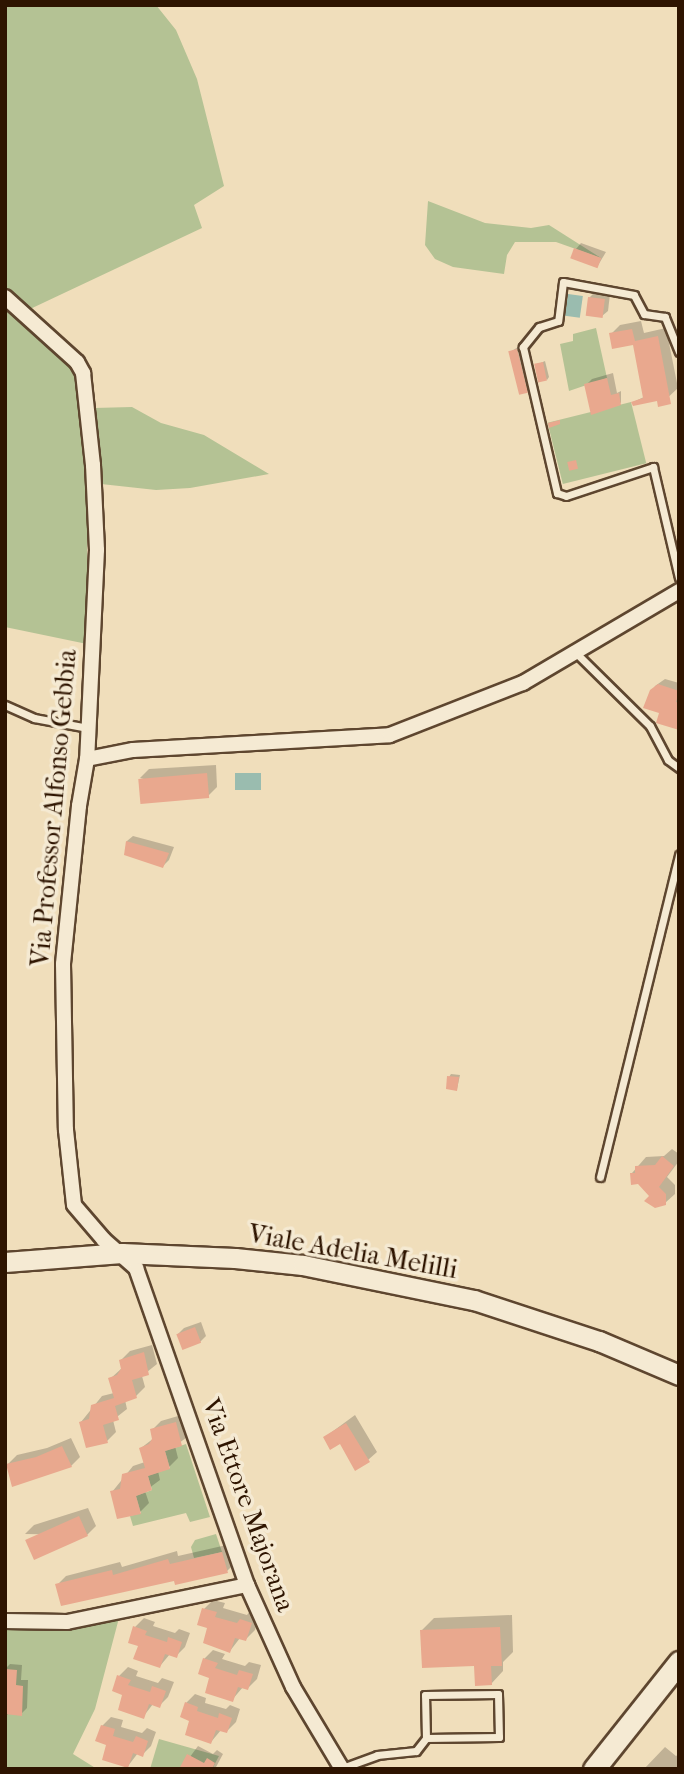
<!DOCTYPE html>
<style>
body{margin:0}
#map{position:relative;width:684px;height:1774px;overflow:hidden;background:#f0debb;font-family:"IM FELL French Canon",serif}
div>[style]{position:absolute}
.green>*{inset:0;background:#b4c294;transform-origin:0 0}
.water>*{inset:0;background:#9abcaf;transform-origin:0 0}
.shadow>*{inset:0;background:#0003}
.building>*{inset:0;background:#e9a88e;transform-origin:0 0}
.roads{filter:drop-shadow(2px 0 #5e462f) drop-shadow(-2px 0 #5e462f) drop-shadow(0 2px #5e462f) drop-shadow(0 -2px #5e462f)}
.service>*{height:7px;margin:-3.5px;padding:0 3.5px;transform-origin:3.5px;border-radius:3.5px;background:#f5ead3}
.minor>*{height:14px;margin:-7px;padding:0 7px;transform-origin:7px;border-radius:7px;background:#f5ead3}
.tertiary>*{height:19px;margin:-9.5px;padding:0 9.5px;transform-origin:9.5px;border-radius:9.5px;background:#f5ead3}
.secondary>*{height:21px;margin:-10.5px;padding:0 10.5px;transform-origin:10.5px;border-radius:10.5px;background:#f5ead3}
span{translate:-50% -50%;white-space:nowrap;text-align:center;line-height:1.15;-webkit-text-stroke:7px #f5ead3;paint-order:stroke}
.street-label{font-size:26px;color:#2e1400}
.frame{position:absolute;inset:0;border:7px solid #2e1400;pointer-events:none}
</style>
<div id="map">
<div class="green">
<i style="clip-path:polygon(5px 5px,156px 5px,176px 30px,197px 79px,224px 186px,194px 205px,202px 228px,28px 310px,5px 289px)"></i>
<i style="clip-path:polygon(428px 201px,485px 223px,531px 228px,549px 225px,601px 258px,556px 242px,515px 242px,507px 255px,504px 274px,453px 267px,435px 259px,425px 245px)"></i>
<i style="clip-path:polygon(5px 304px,76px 370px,87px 455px,87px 644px,5px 627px)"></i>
<i style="clip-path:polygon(596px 328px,607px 378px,569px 391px,560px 344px,573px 341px,573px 334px)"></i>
<i style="left:631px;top:402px;width:63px;height:86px;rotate:76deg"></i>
<i style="clip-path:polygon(132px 407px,161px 423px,204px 435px,269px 474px,190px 488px,156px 490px,101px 484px,94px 408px)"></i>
<i style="clip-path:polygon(186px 1444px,210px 1517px,190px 1522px,186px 1513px,133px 1526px,130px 1516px,141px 1513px,136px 1496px,152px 1490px,148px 1476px,170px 1468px,165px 1451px)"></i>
<i style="clip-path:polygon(216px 1534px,222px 1552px,194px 1558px,191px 1547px,195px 1540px)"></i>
<i style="clip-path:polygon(119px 1618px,95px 1709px,73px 1754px,97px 1769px,5px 1769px,5px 1627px,68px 1628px)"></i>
<i style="clip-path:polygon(159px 1739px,219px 1756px,212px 1769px,150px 1769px)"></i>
</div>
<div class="water">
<i style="left:568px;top:294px;width:15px;height:22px;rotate:8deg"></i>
<i style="left:235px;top:773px;width:26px;height:17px"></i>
</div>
<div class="shadow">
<i style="clip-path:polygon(581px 243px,606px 252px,597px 267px,576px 249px)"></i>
<i style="clip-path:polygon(595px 292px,610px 294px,608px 311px,602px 316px,589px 298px)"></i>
<i style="clip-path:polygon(641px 321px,644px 333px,666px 328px,678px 388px,662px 403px,659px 399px,633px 402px,644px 397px,634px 343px,611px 334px,620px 325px)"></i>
<i style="clip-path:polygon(523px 344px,533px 386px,527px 392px,510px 352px)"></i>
<i style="clip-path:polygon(545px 361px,549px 377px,547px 380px,536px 365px)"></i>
<i style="clip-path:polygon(613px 373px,617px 393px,621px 391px,621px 403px,586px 385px,592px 379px)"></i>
<i style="clip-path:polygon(665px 679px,679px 683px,679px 728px,661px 711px,645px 707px,655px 686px)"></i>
<i style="clip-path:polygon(216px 765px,217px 787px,208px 796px,140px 778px,149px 769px)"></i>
<i style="clip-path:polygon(133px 836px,174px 847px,169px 860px,163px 866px,126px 853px,127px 841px)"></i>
<i style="clip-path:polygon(52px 873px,59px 874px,55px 893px,50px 876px)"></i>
<i style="clip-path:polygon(451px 1074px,460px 1075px,457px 1089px,449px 1077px)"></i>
<i style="clip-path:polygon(672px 1149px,679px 1154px,679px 1161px,667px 1177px,675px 1185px,675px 1194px,665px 1203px,651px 1196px,632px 1173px,646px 1157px,664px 1156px)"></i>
<i style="clip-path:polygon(201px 1322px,206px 1336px,200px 1342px,178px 1334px,184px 1328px)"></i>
<i style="clip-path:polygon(152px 1345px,157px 1364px,142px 1376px,145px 1387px,136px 1396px,125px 1400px,127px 1409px,113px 1420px,116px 1432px,107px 1441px,81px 1422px,102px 1396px,114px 1393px,110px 1379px,122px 1368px,121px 1360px,130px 1351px)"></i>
<i style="clip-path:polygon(185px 1414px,190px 1435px,175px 1446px,178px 1458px,169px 1467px,158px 1471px,160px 1480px,145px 1491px,149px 1503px,140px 1512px,112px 1492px,133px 1466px,145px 1462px,141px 1448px,154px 1438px,152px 1430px,161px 1421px)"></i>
<i style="clip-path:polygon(355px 1415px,377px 1452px,368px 1460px,340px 1442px,325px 1437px)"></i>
<i style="clip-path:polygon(71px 1438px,80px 1457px,71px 1466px,8px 1464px,17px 1455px,47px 1448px)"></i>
<i style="clip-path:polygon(88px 1508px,96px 1526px,87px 1535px,25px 1534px,34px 1525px)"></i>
<i style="clip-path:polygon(231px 1544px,236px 1562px,227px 1571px,175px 1579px,57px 1585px,66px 1576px,120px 1562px,122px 1567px,177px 1551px,178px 1556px)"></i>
<i style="clip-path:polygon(213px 1600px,225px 1603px,223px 1608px,247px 1615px,250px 1611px,260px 1614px,255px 1630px,246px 1639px,240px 1638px,230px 1651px,210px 1627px,204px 1609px)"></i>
<i style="clip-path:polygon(512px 1615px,513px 1652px,503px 1662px,503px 1671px,491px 1684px,476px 1664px,422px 1630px,434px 1618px)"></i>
<i style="clip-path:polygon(144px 1618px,155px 1622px,153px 1626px,175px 1633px,179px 1629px,190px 1633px,185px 1647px,176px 1656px,170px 1654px,160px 1666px,140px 1645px,135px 1627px)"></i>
<i style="clip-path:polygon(213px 1650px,225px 1654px,222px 1659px,245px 1666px,249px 1662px,261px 1665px,257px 1679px,248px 1688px,243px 1687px,232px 1700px,211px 1677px,204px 1659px)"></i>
<i style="clip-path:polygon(10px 1664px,22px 1665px,21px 1680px,28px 1680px,27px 1708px,21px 1714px,10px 1712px,5px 1717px,5px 1669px)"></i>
<i style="clip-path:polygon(128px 1667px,138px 1671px,136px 1676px,158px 1683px,162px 1678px,174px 1682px,168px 1697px,159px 1706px,153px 1704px,143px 1717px,124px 1694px,119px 1676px)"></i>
<i style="clip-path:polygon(195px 1694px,206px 1698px,205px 1703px,226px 1709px,230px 1705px,240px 1709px,236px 1722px,227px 1731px,221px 1730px,211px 1742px,186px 1703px)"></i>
<i style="clip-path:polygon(111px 1717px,123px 1720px,121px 1727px,142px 1733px,147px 1728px,156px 1732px,151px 1746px,142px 1755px,138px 1753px,128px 1766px,108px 1744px,102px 1726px)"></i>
<i style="clip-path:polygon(198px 1746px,213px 1754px,217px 1750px,223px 1754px,215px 1769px,181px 1769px)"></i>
<i style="clip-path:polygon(665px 1747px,676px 1756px,679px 1754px,679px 1769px,644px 1769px)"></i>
</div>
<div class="building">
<i style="left:574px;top:248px;width:29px;height:11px;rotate:20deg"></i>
<i style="left:588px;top:297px;width:17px;height:19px;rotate:7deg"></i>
<i style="clip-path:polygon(632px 329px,635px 341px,658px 336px,671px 404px,658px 407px,657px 401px,633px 406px,631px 402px,643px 398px,633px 345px,612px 349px,609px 333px)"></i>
<i style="left:517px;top:349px;width:45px;height:9px;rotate:76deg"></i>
<i style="left:543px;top:362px;width:19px;height:9px;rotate:78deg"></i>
<i style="clip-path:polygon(607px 378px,611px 395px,619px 393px,621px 405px,591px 415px,584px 384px)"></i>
<i style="clip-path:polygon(560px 420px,560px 424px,549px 428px,548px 423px)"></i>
<i style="left:576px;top:460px;width:9px;height:9px;rotate:77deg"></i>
<i style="clip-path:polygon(658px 684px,679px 691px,676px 702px,679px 703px,679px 730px,656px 723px,659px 713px,643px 708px,650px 690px)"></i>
<i style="left:207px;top:773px;width:25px;height:69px;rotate:85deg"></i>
<i style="clip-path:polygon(126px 841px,169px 853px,163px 868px,124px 855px)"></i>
<i style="left:48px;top:875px;width:9px;height:19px;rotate:6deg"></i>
<i style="clip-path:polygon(447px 1076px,459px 1077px,457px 1091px,446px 1089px)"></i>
<i style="clip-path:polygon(662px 1156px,674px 1166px,659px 1187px,666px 1194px,666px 1205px,655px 1208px,644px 1201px,649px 1196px,638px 1184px,631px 1185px,630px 1173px,635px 1173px,635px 1166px,655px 1165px)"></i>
<i style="left:195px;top:1327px;width:17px;height:20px;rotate:69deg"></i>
<i style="clip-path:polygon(144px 1352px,149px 1375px,132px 1380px,137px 1398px,115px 1406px,119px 1420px,103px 1425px,108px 1443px,86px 1448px,79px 1422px,89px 1419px,91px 1405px,114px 1398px,108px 1378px,117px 1375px,121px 1369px,119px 1360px)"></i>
<i style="clip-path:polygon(176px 1422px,182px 1446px,165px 1451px,170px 1469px,148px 1476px,152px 1490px,136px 1496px,141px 1514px,117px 1519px,110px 1491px,120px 1489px,122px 1474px,145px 1468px,139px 1448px,149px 1444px,152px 1439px,150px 1429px)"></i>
<i style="clip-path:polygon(346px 1423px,370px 1462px,355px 1471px,340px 1444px,330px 1450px,323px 1437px)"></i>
<i style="clip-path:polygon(62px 1446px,72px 1467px,12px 1487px,6px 1464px,36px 1457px)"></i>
<i style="left:79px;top:1516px;width:22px;height:59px;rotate:66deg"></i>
<i style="clip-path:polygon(222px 1552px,228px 1573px,175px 1585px,174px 1581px,61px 1606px,55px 1584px,112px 1570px,113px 1575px,168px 1559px,170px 1564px)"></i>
<i style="clip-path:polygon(202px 1608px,217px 1612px,215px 1617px,237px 1623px,240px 1619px,252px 1623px,246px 1641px,235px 1638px,230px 1653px,203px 1643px,207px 1628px,197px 1625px)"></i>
<i style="clip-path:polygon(133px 1626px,147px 1631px,145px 1635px,167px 1642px,168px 1637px,182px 1642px,177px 1658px,165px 1654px,160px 1668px,133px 1659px,138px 1646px,128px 1643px)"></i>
<i style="clip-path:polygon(500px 1627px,502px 1666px,491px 1666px,492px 1685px,475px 1686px,474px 1666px,422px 1668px,420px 1630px)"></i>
<i style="clip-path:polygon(203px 1658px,218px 1663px,215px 1668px,237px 1675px,239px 1670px,253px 1674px,248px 1690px,238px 1687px,233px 1702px,205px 1693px,209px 1678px,198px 1674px)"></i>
<i style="clip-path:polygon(5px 1669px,17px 1670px,16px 1685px,23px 1686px,22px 1716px,5px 1714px)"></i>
<i style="clip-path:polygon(117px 1675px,131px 1680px,128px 1685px,150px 1692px,152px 1686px,166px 1691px,160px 1708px,149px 1704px,144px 1719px,118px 1710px,122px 1695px,112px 1691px)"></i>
<i style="clip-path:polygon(185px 1702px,198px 1707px,197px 1711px,218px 1718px,219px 1713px,232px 1718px,227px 1733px,216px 1730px,211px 1744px,185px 1735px,189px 1721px,180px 1717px)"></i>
<i style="clip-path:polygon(101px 1725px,115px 1729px,113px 1736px,133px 1742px,136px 1736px,148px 1741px,143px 1757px,133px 1753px,128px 1768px,102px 1760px,106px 1745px,95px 1741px)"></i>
<i style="clip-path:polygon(187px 1754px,204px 1763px,207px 1758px,215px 1763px,212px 1769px,179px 1769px)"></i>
</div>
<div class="roads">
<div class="service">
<i style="left:679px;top:352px;width:38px;rotate:-112deg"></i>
<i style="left:665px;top:317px;width:21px;rotate:-172deg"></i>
<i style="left:644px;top:314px;width:21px;rotate:-118deg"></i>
<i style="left:634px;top:295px;width:72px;rotate:-169.6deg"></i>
<i style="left:563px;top:282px;width:39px;rotate:97deg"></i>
<i style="left:558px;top:321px;width:20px;rotate:162deg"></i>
<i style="left:539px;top:327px;width:26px;rotate:129deg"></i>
<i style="left:523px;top:347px;width:150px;rotate:76.9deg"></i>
<i style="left:557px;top:493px;width:9px;rotate:18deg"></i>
<i style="left:566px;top:496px;width:92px;rotate:-18.4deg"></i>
<i style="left:653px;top:467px;width:114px;rotate:76.8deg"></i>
<i style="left:575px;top:652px;width:105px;rotate:44.6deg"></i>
<i style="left:650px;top:726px;width:38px;rotate:62deg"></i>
<i style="left:668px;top:760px;width:14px;rotate:36deg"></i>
<i style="left:5px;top:705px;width:32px;rotate:24deg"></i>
<i style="left:34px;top:718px;width:55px;rotate:10.5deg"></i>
<i style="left:600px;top:1177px;width:332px;rotate:-76.2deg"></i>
<i style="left:498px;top:1694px;width:43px;rotate:88.7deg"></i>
<i style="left:499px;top:1737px;width:73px;rotate:179.2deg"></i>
<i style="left:426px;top:1738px;width:43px;rotate:-91.3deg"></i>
<i style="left:425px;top:1695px;width:73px;rotate:-0.8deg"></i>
<i style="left:342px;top:1768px;width:37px;rotate:-20deg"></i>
<i style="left:377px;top:1755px;width:39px;rotate:-6deg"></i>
<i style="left:416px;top:1751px;width:16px;rotate:-52deg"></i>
</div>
<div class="minor">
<i style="left:5px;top:297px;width:97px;rotate:42.1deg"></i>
<i style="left:77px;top:362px;width:13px;rotate:61deg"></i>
<i style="left:83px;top:373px;width:93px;rotate:83.8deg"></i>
<i style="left:93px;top:465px;width:85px;rotate:87.3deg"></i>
<i style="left:97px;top:550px;width:209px;rotate:92.7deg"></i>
<i style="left:87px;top:759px;width:48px;rotate:99.7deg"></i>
<i style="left:79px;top:806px;width:159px;rotate:95.8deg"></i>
<i style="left:63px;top:964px;width:166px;rotate:89deg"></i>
<i style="left:66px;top:1130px;width:75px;rotate:83.9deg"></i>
<i style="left:74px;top:1205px;width:46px;rotate:49.4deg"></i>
<i style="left:104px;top:1240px;width:43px;rotate:41.2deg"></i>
<i style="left:136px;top:1268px;width:336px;rotate:70.7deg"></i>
<i style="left:247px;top:1585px;width:112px;rotate:65.7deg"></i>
<i style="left:293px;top:1687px;width:96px;rotate:59.1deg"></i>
<i style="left:87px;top:759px;width:47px;rotate:-11.1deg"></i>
<i style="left:133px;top:750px;width:257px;rotate:-3.3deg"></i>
<i style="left:390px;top:735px;width:143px;rotate:-21.4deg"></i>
<i style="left:523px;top:683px;width:181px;rotate:-30.5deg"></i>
<i style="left:5px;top:1621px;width:62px;rotate:0.9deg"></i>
<i style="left:67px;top:1622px;width:184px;rotate:-11.6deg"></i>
</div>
<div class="tertiary">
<i style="left:5px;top:1262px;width:117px;rotate:-4.4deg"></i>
<i style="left:122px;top:1253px;width:113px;rotate:2.5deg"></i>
<i style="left:235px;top:1258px;width:68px;rotate:5.9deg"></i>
<i style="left:303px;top:1265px;width:175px;rotate:11.6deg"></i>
<i style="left:474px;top:1300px;width:132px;rotate:18.2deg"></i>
<i style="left:599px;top:1341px;width:87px;rotate:23deg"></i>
</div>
<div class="secondary">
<i style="left:594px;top:1769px;width:137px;rotate:-51.5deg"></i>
</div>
</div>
<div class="street-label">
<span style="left:54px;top:808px;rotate:-85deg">Via Professor Alfonso Gebbia</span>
<span style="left:353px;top:1252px;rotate:10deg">Viale Adelia Melilli</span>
<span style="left:248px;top:1505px;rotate:70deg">Via Ettore Majorana</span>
</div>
<div class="frame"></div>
</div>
